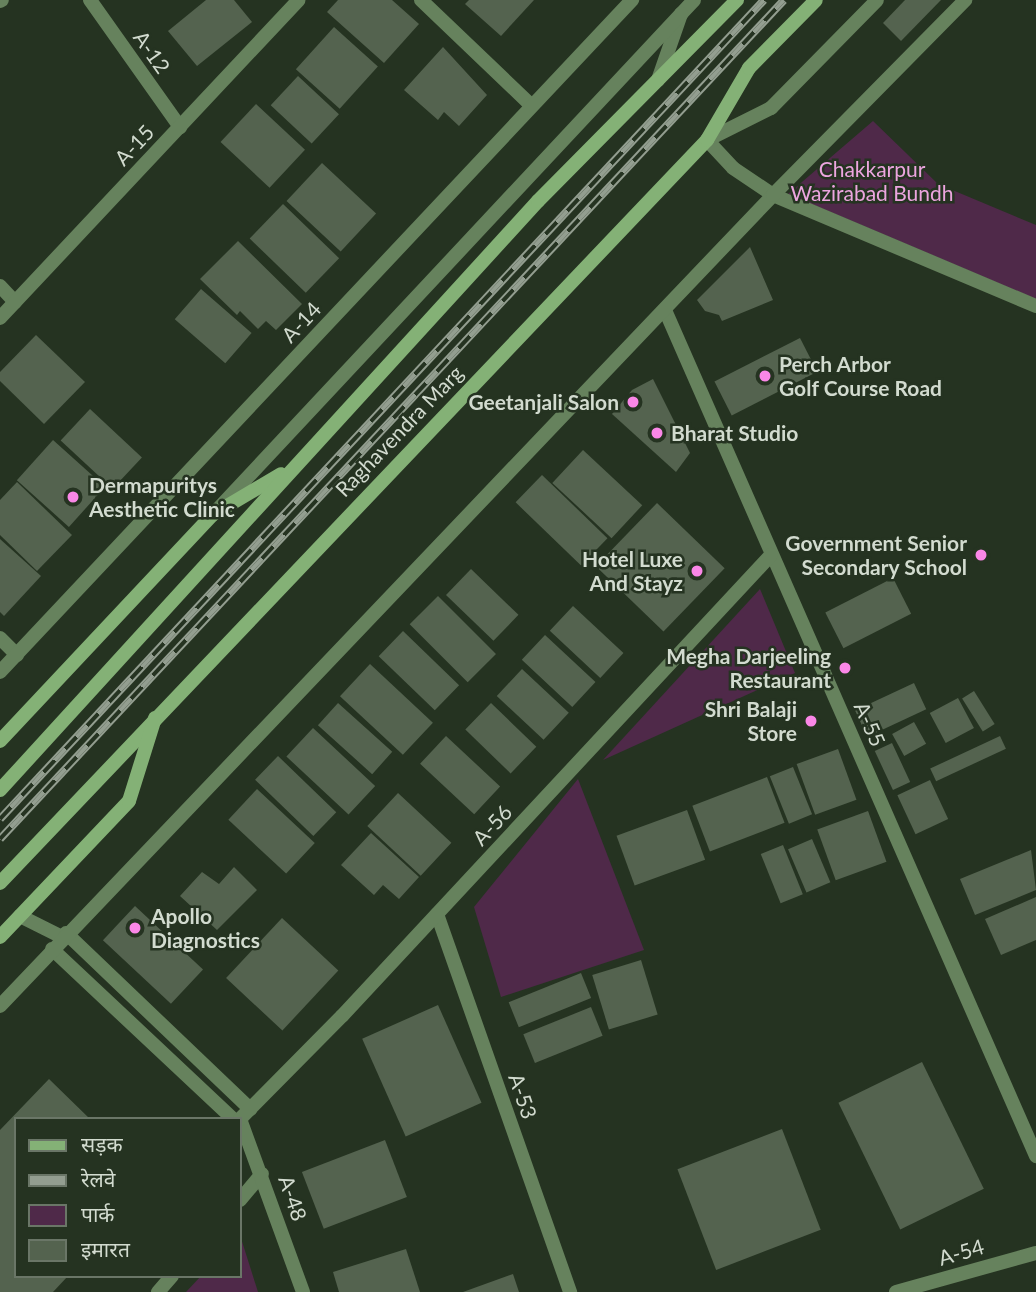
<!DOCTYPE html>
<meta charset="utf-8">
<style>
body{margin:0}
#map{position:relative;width:1036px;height:1292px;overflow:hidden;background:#253321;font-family:Lato,"Noto Sans Devanagari",sans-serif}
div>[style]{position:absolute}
.green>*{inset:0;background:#4f2949}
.building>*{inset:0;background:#54634f;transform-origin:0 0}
.minor>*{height:14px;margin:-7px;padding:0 7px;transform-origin:7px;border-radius:7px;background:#66825d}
.tertiary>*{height:14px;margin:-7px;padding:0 7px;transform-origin:7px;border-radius:7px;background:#66825d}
.secondary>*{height:14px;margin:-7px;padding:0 7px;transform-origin:7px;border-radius:7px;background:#84b176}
.rail>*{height:8px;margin-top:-4px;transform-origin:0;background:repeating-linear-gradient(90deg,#253321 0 16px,#939e90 0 32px);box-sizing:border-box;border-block:2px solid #939e90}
.dots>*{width:19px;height:19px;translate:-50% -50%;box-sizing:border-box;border:4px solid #253321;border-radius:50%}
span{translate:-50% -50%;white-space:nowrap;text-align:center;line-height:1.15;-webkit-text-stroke:5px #253321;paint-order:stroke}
.street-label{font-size:21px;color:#d2dbcf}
.park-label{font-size:21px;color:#eca5df}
.poi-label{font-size:21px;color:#d2dbcf;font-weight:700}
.left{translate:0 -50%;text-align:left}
.right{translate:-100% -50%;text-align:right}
.legend{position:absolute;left:14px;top:1117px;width:228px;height:161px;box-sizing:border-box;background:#253321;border:2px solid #6a7667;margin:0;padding:9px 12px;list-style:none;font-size:21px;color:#d2dbcf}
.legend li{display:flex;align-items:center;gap:14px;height:35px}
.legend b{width:35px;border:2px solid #6a7667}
</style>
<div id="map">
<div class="green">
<i style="clip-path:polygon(873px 121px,938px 184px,1036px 225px,1036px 299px,788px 194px)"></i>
<i style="clip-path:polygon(760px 589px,795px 673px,603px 760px)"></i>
<i style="clip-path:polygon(578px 779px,644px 950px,501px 997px,474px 907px)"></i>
<i style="clip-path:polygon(240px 1235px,258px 1292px,186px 1292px,201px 1276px,240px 1276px)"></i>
</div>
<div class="building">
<i style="clip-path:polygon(206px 0,234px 0,252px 22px,197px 66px,168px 31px)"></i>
<i style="clip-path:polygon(338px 0,392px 0,419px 24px,384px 63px,327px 12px)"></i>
<i style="clip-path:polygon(469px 0,534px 0,501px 36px,465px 4px)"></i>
<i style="clip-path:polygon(905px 0,941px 0,901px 41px,883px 23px)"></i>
<i style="left:334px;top:27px;width:59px;height:57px;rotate:42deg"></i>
<i style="clip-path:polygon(443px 47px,487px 95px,459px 126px,444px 112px,438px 120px,404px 90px)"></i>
<i style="left:298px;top:76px;width:56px;height:40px;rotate:43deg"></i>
<i style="left:256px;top:104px;width:67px;height:52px;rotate:43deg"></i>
<i style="left:322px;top:163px;width:74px;height:52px;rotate:43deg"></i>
<i style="left:283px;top:204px;width:78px;height:48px;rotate:44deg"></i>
<i style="clip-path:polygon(238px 241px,302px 304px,276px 330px,266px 321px,258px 329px,240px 311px,237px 315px,200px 279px)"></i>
<i style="clip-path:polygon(750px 247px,773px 300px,722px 321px,719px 315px,705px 311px,697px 300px)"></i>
<i style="left:201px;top:289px;width:67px;height:40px;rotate:41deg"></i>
<i style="clip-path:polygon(36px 335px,85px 382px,44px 424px,0 381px,0 372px)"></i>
<i style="left:800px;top:338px;width:38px;height:96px;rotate:63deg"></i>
<i style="clip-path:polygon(653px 379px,690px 453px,676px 472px,612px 414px,632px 390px)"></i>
<i style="left:90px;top:409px;width:71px;height:43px;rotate:43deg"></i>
<i style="left:53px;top:440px;width:70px;height:54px;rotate:42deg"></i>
<i style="left:583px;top:450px;width:81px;height:45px;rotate:43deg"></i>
<i style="left:542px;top:475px;width:91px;height:38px;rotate:44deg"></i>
<i style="clip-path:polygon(17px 482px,72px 535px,37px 571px,0 535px,0 500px)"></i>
<i style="left:657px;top:503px;width:94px;height:88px;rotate:44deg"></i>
<i style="clip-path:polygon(0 539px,41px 576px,4px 616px,0 612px)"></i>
<i style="left:471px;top:569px;width:66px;height:36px;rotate:44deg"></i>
<i style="left:893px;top:578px;width:40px;height:76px;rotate:63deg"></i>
<i style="left:438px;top:596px;width:82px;height:40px;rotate:45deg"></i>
<i style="left:573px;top:606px;width:69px;height:34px;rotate:43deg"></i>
<i style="left:403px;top:631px;width:78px;height:35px;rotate:44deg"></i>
<i style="left:545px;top:635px;width:69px;height:34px;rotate:43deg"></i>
<i style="left:370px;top:664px;width:86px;height:44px;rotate:43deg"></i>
<i style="left:522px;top:669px;width:64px;height:37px;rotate:43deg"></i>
<i style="left:914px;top:683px;width:29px;height:65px;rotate:65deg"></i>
<i style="left:974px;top:691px;width:39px;height:14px;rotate:58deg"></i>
<i style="left:958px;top:698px;width:34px;height:32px;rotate:62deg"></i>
<i style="left:338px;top:703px;width:73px;height:30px;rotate:42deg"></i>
<i style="left:491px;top:703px;width:63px;height:37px;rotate:44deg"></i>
<i style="left:914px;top:722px;width:25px;height:25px;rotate:61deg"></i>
<i style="left:313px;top:728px;width:85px;height:39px;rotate:43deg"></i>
<i style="left:446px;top:736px;width:74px;height:38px;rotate:43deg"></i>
<i style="left:1000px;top:736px;width:14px;height:77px;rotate:65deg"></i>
<i style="left:892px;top:743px;width:43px;height:19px;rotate:65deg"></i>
<i style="left:838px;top:749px;width:54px;height:44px;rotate:70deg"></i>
<i style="left:278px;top:756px;width:81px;height:33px;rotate:44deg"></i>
<i style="left:793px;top:767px;width:51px;height:25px;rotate:68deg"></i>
<i style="left:767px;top:777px;width:49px;height:80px;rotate:69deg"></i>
<i style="left:930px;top:780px;width:43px;height:36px;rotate:65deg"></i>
<i style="left:257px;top:789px;width:79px;height:42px;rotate:43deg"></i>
<i style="left:398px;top:793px;width:73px;height:45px;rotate:43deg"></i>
<i style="left:687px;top:810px;width:53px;height:75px;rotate:70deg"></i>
<i style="left:868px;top:811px;width:54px;height:54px;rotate:70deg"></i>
<i style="clip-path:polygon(371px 833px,419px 877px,399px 899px,383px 885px,374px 895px,341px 865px)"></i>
<i style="left:812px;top:839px;width:47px;height:26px;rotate:67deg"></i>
<i style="left:783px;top:845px;width:53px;height:24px;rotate:68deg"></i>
<i style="clip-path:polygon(1031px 850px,1036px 890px,975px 915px,960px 879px)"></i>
<i style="clip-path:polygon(234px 867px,257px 890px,217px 930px,180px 896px,202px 872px,219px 884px)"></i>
<i style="clip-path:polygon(1036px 897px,1036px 940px,1001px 955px,985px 919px)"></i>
<i style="left:135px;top:906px;width:93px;height:47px;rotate:43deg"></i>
<i style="left:282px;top:918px;width:77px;height:82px;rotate:43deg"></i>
<i style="left:641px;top:960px;width:57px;height:51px;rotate:73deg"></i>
<i style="left:581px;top:973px;width:27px;height:78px;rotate:68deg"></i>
<i style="left:438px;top:1005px;width:107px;height:83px;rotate:66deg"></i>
<i style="left:591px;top:1007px;width:31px;height:73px;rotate:68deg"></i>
<i style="left:922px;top:1062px;width:141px;height:93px;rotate:64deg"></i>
<i style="clip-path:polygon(49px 1079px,90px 1119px,16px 1119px,16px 1276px,68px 1276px,53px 1292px,0 1292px,0 1130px)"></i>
<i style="left:782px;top:1129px;width:108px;height:112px;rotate:69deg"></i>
<i style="left:385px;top:1140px;width:61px;height:89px;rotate:69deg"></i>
<i style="clip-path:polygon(406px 1249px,420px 1292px,339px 1292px,333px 1272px)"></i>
<i style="clip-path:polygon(513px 1274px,519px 1292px,463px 1292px)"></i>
</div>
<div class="minor">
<i style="left:90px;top:0;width:156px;rotate:54.7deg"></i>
<i style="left:421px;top:0;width:151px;rotate:43.7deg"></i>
<i style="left:0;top:1px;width:2px;rotate:-27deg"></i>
<i style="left:707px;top:140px;width:38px;rotate:47deg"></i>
<i style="left:733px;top:168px;width:48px;rotate:34deg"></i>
<i style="left:773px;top:195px;width:285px;rotate:22.9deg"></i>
<i style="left:0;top:286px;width:22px;rotate:47deg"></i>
<i style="left:665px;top:310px;width:924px;rotate:66.32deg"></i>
<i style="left:0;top:318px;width:436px;rotate:-46.8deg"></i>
<i style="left:0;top:638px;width:24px;rotate:45deg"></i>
<i style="left:437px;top:914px;width:401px;rotate:70.6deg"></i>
<i style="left:20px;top:916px;width:47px;rotate:26.6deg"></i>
<i style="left:66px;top:933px;width:255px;rotate:43.7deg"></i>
<i style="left:52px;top:949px;width:248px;rotate:43.2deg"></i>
<i style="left:240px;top:1200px;width:34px;rotate:-50deg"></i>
<i style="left:158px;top:1292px;width:21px;rotate:-49deg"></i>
<i style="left:303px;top:1292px;width:184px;rotate:-110deg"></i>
<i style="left:240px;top:1119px;width:145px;rotate:-45.3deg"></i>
<i style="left:342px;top:1016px;width:630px;rotate:-47.06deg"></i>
<i style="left:896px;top:1292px;width:145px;rotate:-15.6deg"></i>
</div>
<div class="tertiary">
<i style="left:658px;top:80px;width:70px;rotate:-70.8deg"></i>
<i style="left:681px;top:14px;width:19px;rotate:-47deg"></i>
<i style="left:707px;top:140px;width:72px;rotate:-26.6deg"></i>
<i style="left:771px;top:108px;width:151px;rotate:-45.5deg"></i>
<i style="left:218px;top:509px;width:678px;rotate:-46.91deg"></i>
<i style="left:0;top:672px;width:923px;rotate:-46.76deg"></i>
<i style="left:0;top:1006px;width:1120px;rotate:-46.37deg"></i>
<i style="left:773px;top:195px;width:274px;rotate:-45.4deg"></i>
</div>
<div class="secondary">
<i style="left:0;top:741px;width:310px;rotate:-46.8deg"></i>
<i style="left:212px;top:515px;width:80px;rotate:-30.7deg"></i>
<i style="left:0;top:790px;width:798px;rotate:-47.59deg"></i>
<i style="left:538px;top:201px;width:283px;rotate:-45.3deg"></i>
<i style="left:0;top:883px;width:1026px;rotate:-46.42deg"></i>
<i style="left:707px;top:140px;width:83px;rotate:-59.7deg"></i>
<i style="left:749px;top:68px;width:95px;rotate:-45.4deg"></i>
<i style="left:0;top:937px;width:187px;rotate:-46.5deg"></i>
<i style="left:129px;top:801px;width:87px;rotate:-72.6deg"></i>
</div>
<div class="rail">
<i style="left:0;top:819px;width:1120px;rotate:-46.99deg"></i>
<i style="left:0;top:839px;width:1148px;rotate:-46.94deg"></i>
</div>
<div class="dots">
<i style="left:765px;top:376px;background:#fa87e7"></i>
<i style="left:633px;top:402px;background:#fa87e7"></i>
<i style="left:657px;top:433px;background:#fa87e7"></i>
<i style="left:73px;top:497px;background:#fa87e7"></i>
<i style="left:981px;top:555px;background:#fa87e7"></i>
<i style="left:697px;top:571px;background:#fa87e7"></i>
<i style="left:845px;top:668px;background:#fa87e7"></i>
<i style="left:811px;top:721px;background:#fa87e7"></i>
<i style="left:135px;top:928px;background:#fa87e7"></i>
</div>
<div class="street-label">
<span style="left:152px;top:52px;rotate:55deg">A-12</span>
<span style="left:134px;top:145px;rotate:-47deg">A-15</span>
<span style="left:301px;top:322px;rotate:-47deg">A-14</span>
<span style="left:399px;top:431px;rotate:-46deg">Raghavendra Marg</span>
<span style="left:870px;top:724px;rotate:66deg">A-55</span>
<span style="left:492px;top:825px;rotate:-47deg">A-56</span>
<span style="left:523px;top:1096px;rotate:71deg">A-53</span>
<span style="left:293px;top:1198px;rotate:71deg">A-48</span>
<span style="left:961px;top:1252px;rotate:-16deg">A-54</span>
</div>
<div class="park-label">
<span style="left:872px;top:181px">Chakkarpur<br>Wazirabad Bundh</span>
</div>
<div class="poi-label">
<span class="left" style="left:779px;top:376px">Perch Arbor<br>Golf Course Road</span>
<span class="right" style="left:619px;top:402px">Geetanjali Salon</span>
<span class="left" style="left:671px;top:433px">Bharat Studio</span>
<span class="left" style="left:89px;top:497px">Dermapuritys<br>Aesthetic Clinic</span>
<span class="right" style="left:967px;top:555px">Government Senior<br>Secondary School</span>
<span class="right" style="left:683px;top:571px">Hotel Luxe<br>And Stayz</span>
<span class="right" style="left:831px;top:668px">Megha Darjeeling<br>Restaurant</span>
<span class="right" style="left:797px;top:721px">Shri Balaji<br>Store</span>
<span class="left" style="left:151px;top:928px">Apollo<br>Diagnostics</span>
</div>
<ul class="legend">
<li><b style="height:9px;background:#84b176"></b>सड़क</li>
<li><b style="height:9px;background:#939e90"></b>रेलवे</li>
<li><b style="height:19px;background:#4f2949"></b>पार्क</li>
<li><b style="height:19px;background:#54634f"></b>इमारत</li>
</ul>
</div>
